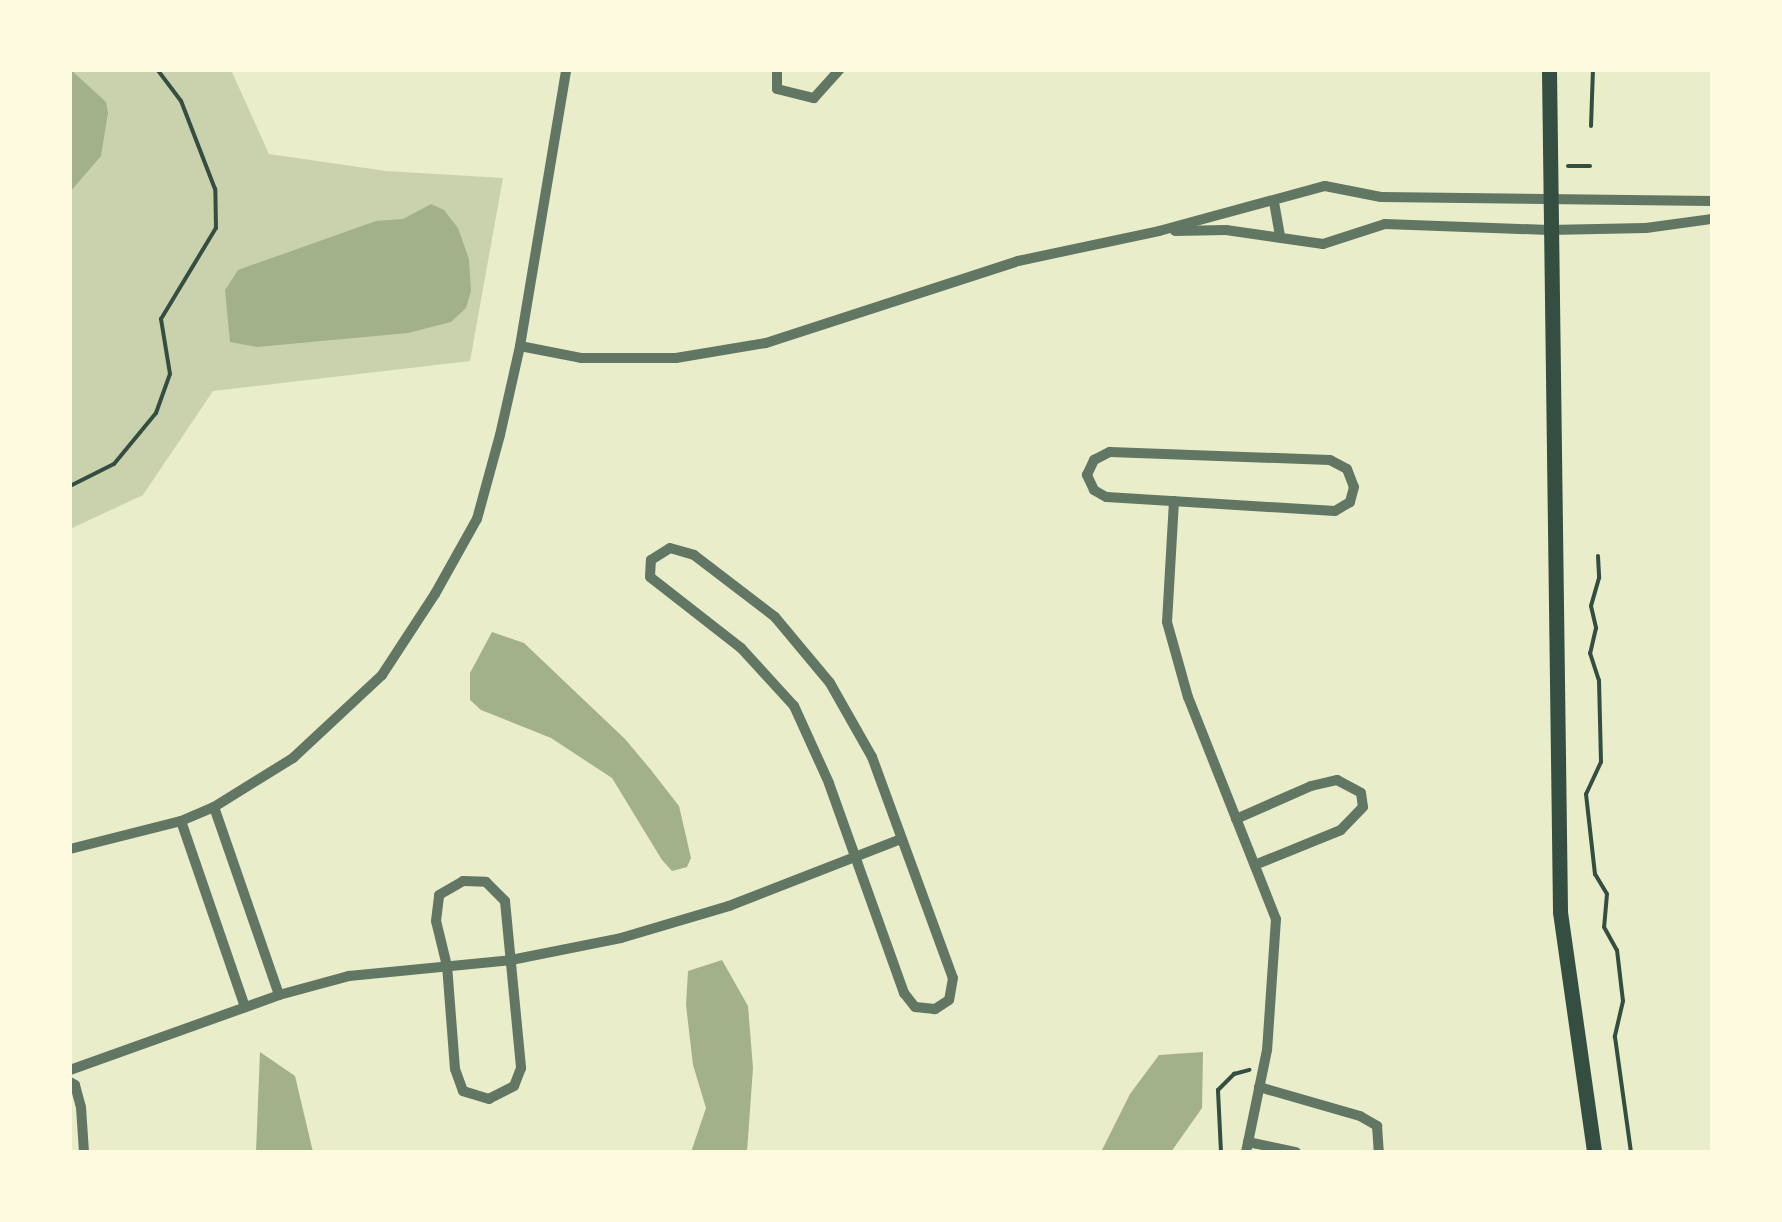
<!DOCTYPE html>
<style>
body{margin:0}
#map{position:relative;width:1782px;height:1222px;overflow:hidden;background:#e9edc9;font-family:Ubuntu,sans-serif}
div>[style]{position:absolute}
.green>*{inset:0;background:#cad2ad}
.water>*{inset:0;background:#a3b18a}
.path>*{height:4px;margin:-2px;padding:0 2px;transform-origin:2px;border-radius:2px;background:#344e41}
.minor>*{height:10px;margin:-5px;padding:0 5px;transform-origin:5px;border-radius:5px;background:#617663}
.secondary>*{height:15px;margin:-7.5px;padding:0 7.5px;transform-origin:7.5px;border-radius:7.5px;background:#344e41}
span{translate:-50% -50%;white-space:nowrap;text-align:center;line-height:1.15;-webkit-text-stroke:10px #fefae0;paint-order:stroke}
.frame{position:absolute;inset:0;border:72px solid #fefae0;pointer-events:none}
</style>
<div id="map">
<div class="green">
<i style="clip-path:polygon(70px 70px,231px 70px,269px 154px,386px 171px,503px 178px,470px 361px,213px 391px,143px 495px,70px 529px)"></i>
</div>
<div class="water">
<i style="clip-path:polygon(71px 70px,106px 102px,108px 113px,101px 156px,70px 192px)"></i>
<i style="clip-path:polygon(431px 204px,444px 210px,458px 228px,469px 259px,471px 291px,466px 308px,451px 322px,408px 333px,257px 347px,230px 342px,225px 290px,238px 270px,376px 221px,403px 219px)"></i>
<i style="clip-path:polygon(492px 632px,524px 643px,625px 739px,651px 770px,679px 806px,691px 858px,687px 867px,672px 871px,662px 860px,612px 778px,551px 738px,481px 710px,470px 700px,470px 673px)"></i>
<i style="clip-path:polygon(722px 960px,748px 1006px,753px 1068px,747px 1152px,691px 1152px,706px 1108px,693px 1065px,686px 1005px,688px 971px)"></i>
<i style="clip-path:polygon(260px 1052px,295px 1076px,313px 1152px,256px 1152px)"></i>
<i style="clip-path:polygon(1203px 1052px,1202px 1108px,1171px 1152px,1101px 1152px,1130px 1094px,1159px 1055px)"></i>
</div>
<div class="path">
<i style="left:1591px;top:126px;width:56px;rotate:-88deg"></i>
<i style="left:1568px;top:166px;width:22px"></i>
<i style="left:70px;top:486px;width:49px;rotate:-26.6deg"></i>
<i style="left:114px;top:464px;width:66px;rotate:-50.5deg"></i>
<i style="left:156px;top:413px;width:41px;rotate:-70.3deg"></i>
<i style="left:170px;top:374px;width:56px;rotate:-99.3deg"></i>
<i style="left:161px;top:319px;width:106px;rotate:-58.9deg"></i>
<i style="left:216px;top:228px;width:39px;rotate:-91deg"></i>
<i style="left:215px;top:189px;width:94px;rotate:-111.1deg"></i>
<i style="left:181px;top:101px;width:39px;rotate:-127deg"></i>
<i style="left:1598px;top:556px;width:22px;rotate:87deg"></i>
<i style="left:1599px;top:578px;width:29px;rotate:106deg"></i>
<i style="left:1591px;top:606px;width:23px;rotate:77deg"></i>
<i style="left:1596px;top:628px;width:26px;rotate:103deg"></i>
<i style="left:1590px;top:653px;width:28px;rotate:72deg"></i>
<i style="left:1599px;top:680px;width:82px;rotate:88.6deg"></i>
<i style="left:1601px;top:762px;width:35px;rotate:115deg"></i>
<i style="left:1586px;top:794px;width:81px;rotate:83.6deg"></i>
<i style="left:1595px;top:874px;width:23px;rotate:59deg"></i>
<i style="left:1607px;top:894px;width:33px;rotate:95deg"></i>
<i style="left:1604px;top:927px;width:26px;rotate:61deg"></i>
<i style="left:1617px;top:950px;width:51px;rotate:83.3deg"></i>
<i style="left:1623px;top:1001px;width:37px;rotate:103deg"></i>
<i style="left:1615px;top:1037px;width:116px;rotate:82.1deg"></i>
<i style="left:1221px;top:1152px;width:62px;rotate:-92.8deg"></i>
<i style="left:1218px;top:1090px;width:23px;rotate:-45deg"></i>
<i style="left:1234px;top:1074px;width:16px;rotate:-15deg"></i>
</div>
<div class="minor">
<i style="left:777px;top:70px;width:19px;rotate:90deg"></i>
<i style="left:777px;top:89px;width:38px;rotate:14deg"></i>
<i style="left:814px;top:98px;width:38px;rotate:-48deg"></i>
<i style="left:1274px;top:202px;width:36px;rotate:80deg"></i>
<i style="left:1175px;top:231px;width:51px;rotate:-1.1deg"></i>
<i style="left:1226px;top:230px;width:98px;rotate:8.2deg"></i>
<i style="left:1323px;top:244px;width:65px;rotate:-17.9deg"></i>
<i style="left:1385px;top:224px;width:164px;rotate:2.1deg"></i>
<i style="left:1549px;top:230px;width:97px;rotate:-1.2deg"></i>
<i style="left:1646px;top:228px;width:67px;rotate:-7.8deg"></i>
<i style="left:520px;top:346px;width:62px;rotate:11.1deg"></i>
<i style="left:581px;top:358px;width:95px"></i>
<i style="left:676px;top:358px;width:91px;rotate:-9.5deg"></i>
<i style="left:766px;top:343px;width:265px;rotate:-18deg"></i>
<i style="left:1018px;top:261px;width:144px;rotate:-12deg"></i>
<i style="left:1159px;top:231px;width:172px;rotate:-15.2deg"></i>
<i style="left:1325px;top:186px;width:57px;rotate:11.1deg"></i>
<i style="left:1381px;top:197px;width:331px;rotate:0.7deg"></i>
<i style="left:1110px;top:452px;width:220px;rotate:2.1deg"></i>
<i style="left:1330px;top:460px;width:19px;rotate:28deg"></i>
<i style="left:1347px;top:469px;width:19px;rotate:69deg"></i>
<i style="left:1354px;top:487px;width:16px;rotate:105deg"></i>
<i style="left:1350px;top:502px;width:17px;rotate:149deg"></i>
<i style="left:1335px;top:511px;width:229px;rotate:-176.5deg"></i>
<i style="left:1106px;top:497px;width:14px;rotate:-150deg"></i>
<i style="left:1094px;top:490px;width:17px;rotate:-115deg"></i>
<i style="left:1087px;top:475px;width:17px;rotate:-65deg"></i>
<i style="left:1094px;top:460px;width:18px;rotate:-27deg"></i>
<i style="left:1174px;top:501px;width:121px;rotate:93.3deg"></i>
<i style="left:1167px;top:622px;width:78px;rotate:74.4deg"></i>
<i style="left:1188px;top:697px;width:239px;rotate:68.4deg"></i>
<i style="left:1276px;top:919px;width:131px;rotate:93.9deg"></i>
<i style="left:1267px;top:1050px;width:104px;rotate:101.6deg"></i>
<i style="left:670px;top:548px;width:25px;rotate:16deg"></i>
<i style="left:694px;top:555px;width:102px;rotate:37.4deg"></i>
<i style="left:775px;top:617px;width:86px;rotate:50.2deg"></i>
<i style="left:830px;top:683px;width:85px;rotate:60.4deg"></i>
<i style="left:872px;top:757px;width:235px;rotate:69.9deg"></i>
<i style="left:953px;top:978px;width:22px;rotate:100deg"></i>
<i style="left:949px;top:1000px;width:17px;rotate:147deg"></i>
<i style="left:935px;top:1009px;width:20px;rotate:-174deg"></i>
<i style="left:915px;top:1007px;width:18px;rotate:-128deg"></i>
<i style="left:904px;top:993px;width:223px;rotate:-109.7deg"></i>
<i style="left:829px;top:783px;width:85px;rotate:-114.4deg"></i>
<i style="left:794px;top:706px;width:79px;rotate:-132.4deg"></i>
<i style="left:741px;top:648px;width:115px;rotate:-142deg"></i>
<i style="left:650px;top:577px;width:17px;rotate:-87deg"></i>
<i style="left:651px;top:560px;width:22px;rotate:-32deg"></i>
<i style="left:214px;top:807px;width:199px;rotate:70.9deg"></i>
<i style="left:1236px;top:819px;width:82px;rotate:-23.7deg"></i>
<i style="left:1311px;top:786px;width:27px;rotate:-13deg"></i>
<i style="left:1337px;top:780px;width:27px;rotate:28deg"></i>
<i style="left:1361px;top:793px;width:14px;rotate:82deg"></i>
<i style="left:1363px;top:807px;width:32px;rotate:134deg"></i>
<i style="left:1341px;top:830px;width:93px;rotate:157.9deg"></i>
<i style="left:181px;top:821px;width:197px;rotate:71deg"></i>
<i style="left:70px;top:849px;width:114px;rotate:-14.2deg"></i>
<i style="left:181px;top:821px;width:36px;rotate:-23deg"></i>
<i style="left:214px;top:807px;width:93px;rotate:-31.8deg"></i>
<i style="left:293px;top:758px;width:122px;rotate:-43deg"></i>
<i style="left:382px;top:675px;width:97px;rotate:-56.8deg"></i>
<i style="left:435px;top:594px;width:86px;rotate:-60.8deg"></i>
<i style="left:477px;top:519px;width:87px;rotate:-74.7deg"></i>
<i style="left:500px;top:435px;width:91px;rotate:-77.3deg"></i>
<i style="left:520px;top:346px;width:280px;rotate:-80.5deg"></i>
<i style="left:463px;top:881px;width:23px;rotate:2deg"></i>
<i style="left:486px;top:882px;width:27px;rotate:45deg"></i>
<i style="left:505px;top:901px;width:168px;rotate:84.5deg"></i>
<i style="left:521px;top:1068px;width:19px;rotate:111deg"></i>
<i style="left:514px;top:1086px;width:28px;rotate:153deg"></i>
<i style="left:489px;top:1099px;width:27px;rotate:-163deg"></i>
<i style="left:463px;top:1091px;width:23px;rotate:-110deg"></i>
<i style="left:455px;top:1069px;width:103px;rotate:-94.4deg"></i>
<i style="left:447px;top:966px;width:46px;rotate:-103.7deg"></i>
<i style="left:436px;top:921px;width:26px;rotate:-83deg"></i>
<i style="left:439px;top:895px;width:28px;rotate:-30deg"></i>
<i style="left:70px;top:1070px;width:222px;rotate:-19.7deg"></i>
<i style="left:279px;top:995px;width:73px;rotate:-15.2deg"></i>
<i style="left:349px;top:976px;width:163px;rotate:-5.6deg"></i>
<i style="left:511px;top:960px;width:112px;rotate:-11.3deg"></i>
<i style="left:621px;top:938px;width:113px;rotate:-16.5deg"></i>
<i style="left:729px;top:906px;width:185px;rotate:-21.3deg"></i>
<i style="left:70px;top:1082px;width:6px;rotate:31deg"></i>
<i style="left:75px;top:1085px;width:23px;rotate:75deg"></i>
<i style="left:81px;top:1107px;width:45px;rotate:86.2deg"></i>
<i style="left:1259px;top:1087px;width:105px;rotate:16deg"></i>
<i style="left:1360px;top:1116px;width:20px;rotate:30deg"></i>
<i style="left:1377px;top:1126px;width:26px;rotate:86deg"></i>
<i style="left:1248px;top:1142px;width:49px;rotate:11.8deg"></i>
</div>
<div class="secondary">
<i style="left:1549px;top:70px;width:842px;rotate:89.25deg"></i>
<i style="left:1560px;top:912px;width:242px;rotate:81.9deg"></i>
</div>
<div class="frame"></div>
</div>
